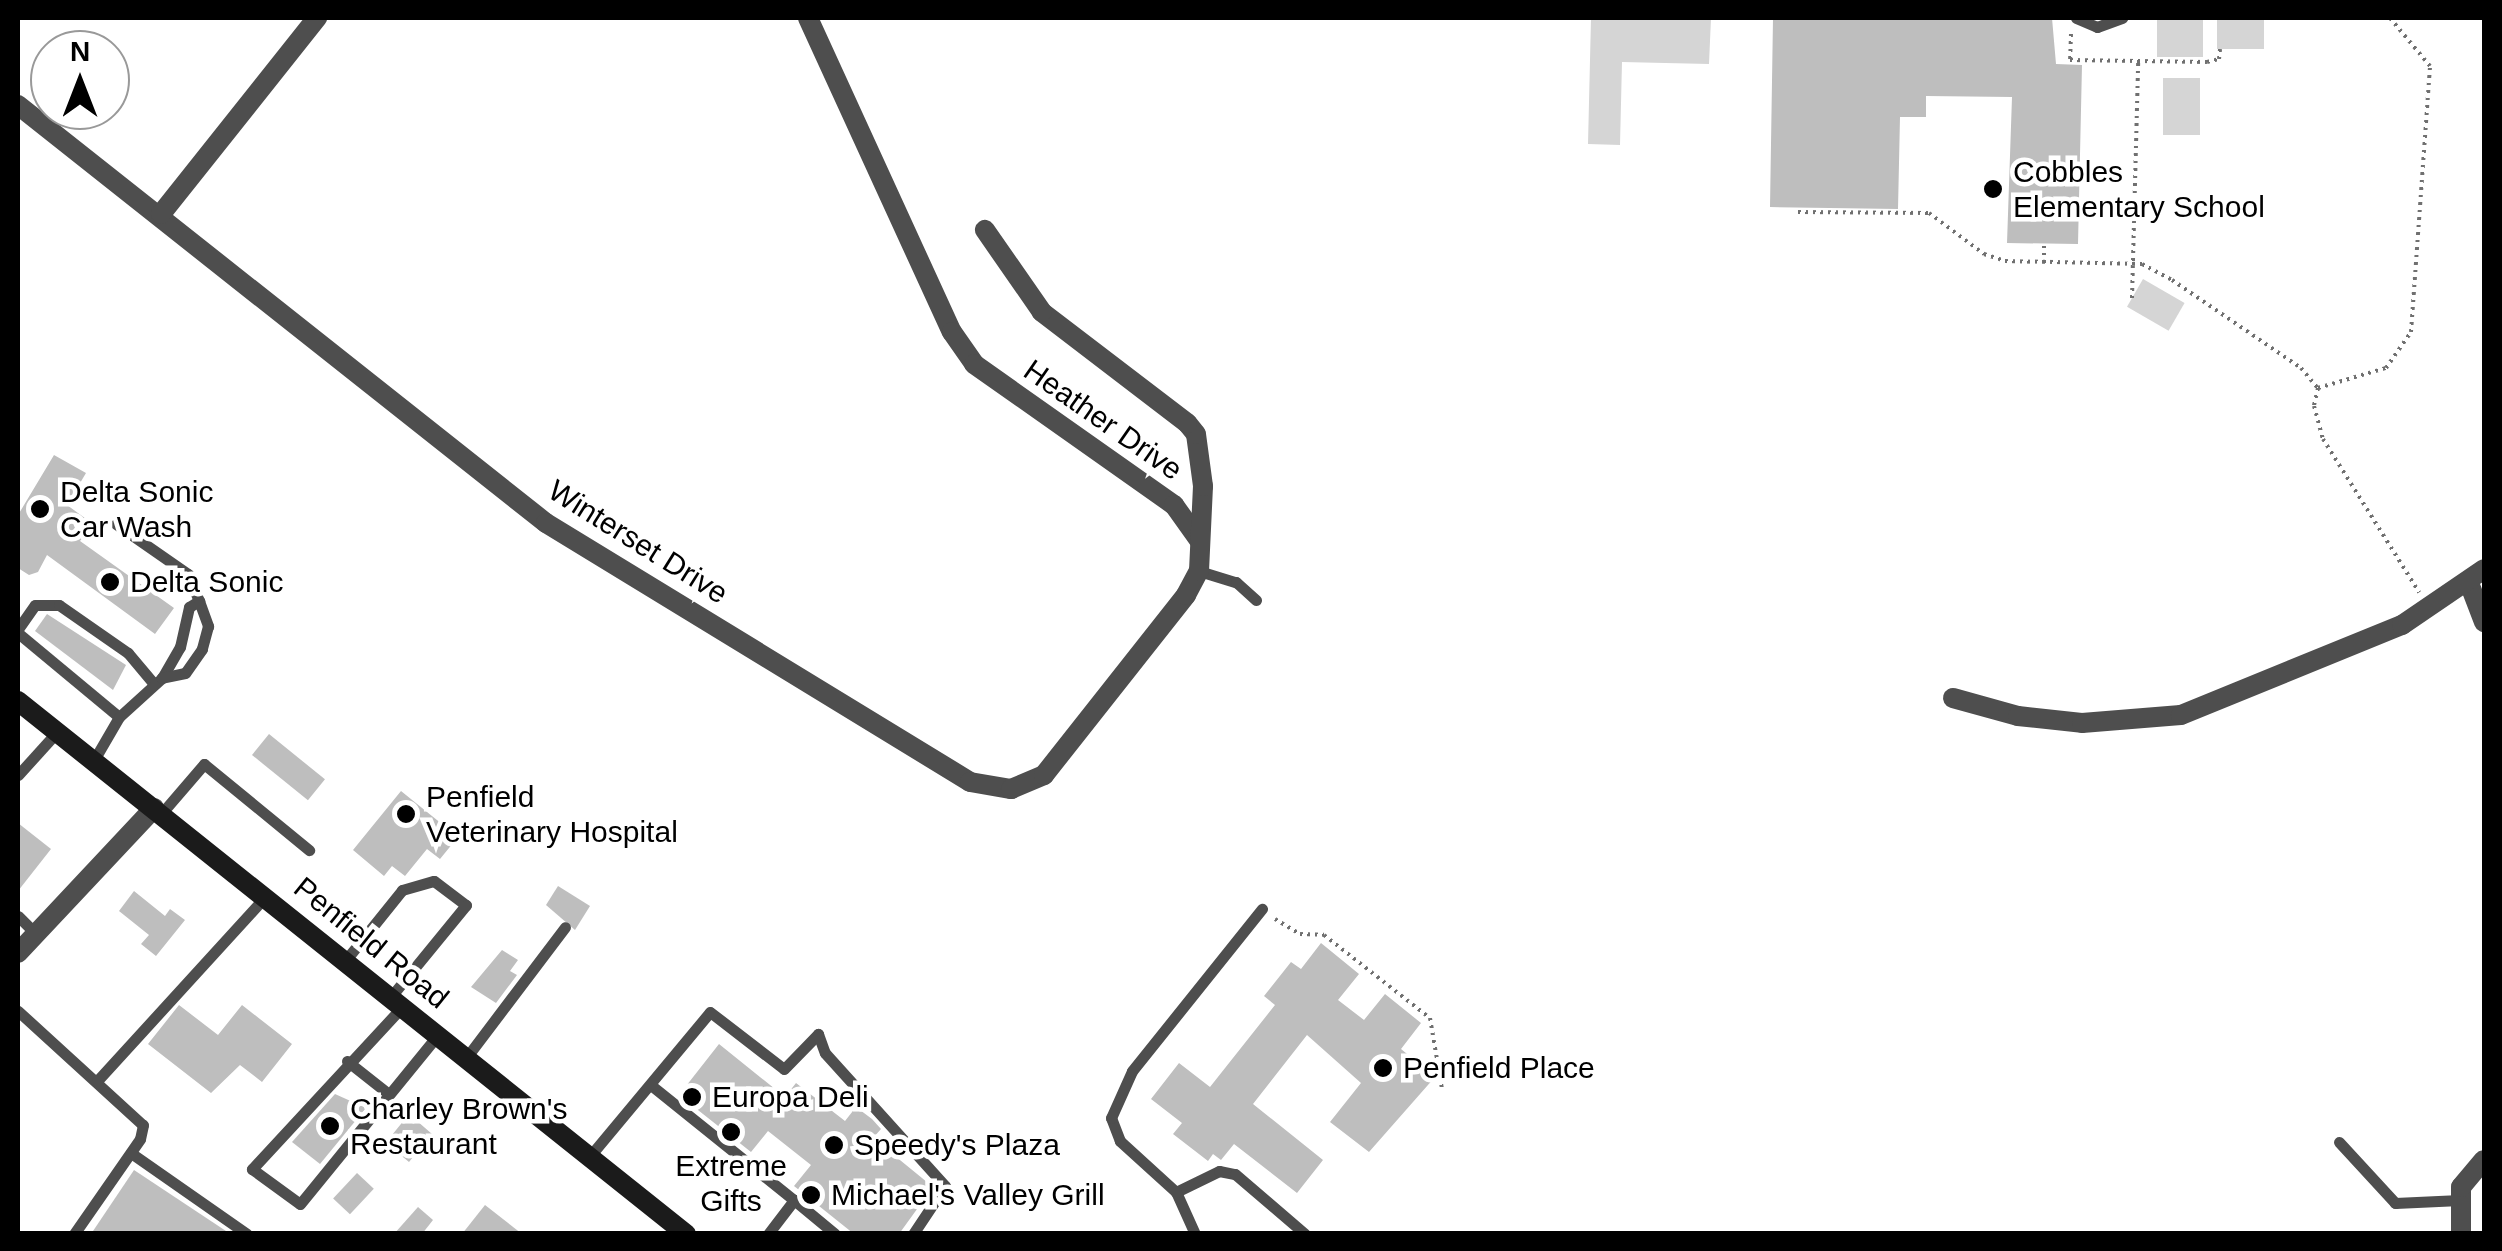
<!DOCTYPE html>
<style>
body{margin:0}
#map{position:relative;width:2502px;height:1251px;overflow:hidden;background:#fff;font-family:Helvetica,sans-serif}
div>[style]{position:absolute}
.green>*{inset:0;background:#d5d5d5;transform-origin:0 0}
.building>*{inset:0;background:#bebebe;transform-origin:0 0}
.path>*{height:4px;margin-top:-2px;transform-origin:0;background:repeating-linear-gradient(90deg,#707070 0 2.5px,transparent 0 7.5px)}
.lane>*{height:11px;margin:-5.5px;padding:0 5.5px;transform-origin:5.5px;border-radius:5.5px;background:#4e4e4e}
.street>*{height:20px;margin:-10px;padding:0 10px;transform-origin:10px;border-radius:10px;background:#4e4e4e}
.secondary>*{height:20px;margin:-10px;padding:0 10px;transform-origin:10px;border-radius:10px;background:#1b1b1b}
.dots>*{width:28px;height:28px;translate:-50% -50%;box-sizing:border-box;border:5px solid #fff;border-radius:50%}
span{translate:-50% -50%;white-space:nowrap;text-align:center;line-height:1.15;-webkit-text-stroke:9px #fff;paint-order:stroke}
.poi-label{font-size:30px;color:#000}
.left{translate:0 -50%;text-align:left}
.street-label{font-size:30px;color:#000}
.frame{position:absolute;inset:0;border:20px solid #000;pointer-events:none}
.north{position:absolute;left:30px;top:30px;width:100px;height:100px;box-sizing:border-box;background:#fff;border:2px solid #999;border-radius:50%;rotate:0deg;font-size:28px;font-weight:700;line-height:40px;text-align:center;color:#000}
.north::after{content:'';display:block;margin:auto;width:35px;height:45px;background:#000;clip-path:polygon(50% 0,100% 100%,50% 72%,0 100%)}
</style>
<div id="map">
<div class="green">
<i style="clip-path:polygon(1591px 18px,1711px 18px,1709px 64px,1622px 62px,1620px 145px,1588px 144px)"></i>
<i style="left:2157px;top:18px;width:46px;height:39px"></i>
<i style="left:2217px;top:18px;width:47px;height:31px"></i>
<i style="left:2163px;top:78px;width:37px;height:57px"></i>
<i style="left:2143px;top:279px;width:48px;height:32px;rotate:30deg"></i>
</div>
<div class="building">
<i style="clip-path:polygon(1773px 18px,2052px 18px,2056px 64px,2082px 65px,2078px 244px,2007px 243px,2012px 97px,1926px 96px,1926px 117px,1900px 117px,1898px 209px,1770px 207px)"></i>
<i style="clip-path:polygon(54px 455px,86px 473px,67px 505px,93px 524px,80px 541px,174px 608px,155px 634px,47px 555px,38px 572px,29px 575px,18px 568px,18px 515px)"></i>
<i style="clip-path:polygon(47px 614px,126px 665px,113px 690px,35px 631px)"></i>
<i style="left:269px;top:734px;width:72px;height:27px;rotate:39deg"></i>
<i style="clip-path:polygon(401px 791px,458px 837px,440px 859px,427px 849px,405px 876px,392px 866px,384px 876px,353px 850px)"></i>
<i style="clip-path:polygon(18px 823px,51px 849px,18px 891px)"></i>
<i style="clip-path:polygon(558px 886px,590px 906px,575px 930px,546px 905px)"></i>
<i style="clip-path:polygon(134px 891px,165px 916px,170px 909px,185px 920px,156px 956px,141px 944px,149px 935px,119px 911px)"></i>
<i style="clip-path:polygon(1321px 943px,1359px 974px,1338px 1000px,1364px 1020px,1385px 994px,1421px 1023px,1401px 1049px,1435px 1077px,1369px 1152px,1330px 1122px,1361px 1083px,1307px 1035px,1253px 1104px,1323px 1160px,1297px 1193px,1234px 1144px,1221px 1160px,1213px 1154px,1208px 1161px,1173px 1134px,1182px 1123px,1151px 1099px,1179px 1063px,1210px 1087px,1275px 1005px,1264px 996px,1291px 962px,1301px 969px)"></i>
<i style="clip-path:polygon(502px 950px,518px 960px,510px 971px,517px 975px,496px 1003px,471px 987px)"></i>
<i style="clip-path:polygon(179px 1005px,218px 1035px,242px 1005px,292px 1044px,262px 1082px,240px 1065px,211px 1093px,148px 1044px)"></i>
<i style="clip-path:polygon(719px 1044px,785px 1097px,796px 1083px,845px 1121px,856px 1107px,872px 1119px,881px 1129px,873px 1138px,933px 1187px,899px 1234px,854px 1234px,794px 1186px,811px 1165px,768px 1131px,751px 1152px,679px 1095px)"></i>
<i style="clip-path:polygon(335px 1094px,366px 1108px,320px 1164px,292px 1142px)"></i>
<i style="clip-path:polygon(409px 1114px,432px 1134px,409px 1162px,392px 1148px,399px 1140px,392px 1135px)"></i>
<i style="clip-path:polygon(134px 1170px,229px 1233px,230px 1234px,91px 1234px)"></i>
<i style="left:357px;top:1173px;width:23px;height:35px;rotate:43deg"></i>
<i style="clip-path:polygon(485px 1205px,522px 1234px,462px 1234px)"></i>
<i style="clip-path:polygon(418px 1207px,433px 1220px,422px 1234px,394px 1234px)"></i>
</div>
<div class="path">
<i style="left:1711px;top:19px;width:1px;rotate:-45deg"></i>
<i style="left:2071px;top:34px;width:26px;rotate:92deg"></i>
<i style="left:2070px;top:60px;width:137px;rotate:0.8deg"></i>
<i style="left:2207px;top:62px;width:12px;rotate:-14deg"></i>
<i style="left:2219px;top:59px;width:10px;rotate:-84deg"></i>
<i style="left:1798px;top:212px;width:131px;rotate:0.4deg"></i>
<i style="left:1929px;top:213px;width:69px;rotate:36.7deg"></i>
<i style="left:1984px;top:254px;width:22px;rotate:18deg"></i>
<i style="left:2005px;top:261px;width:137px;rotate:1.3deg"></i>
<i style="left:2142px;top:264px;width:34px;rotate:28deg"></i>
<i style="left:2172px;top:280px;width:156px;rotate:34.3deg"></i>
<i style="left:2301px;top:368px;width:26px;rotate:50deg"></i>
<i style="left:2318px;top:388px;width:18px;rotate:103deg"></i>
<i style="left:2314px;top:406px;width:34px;rotate:75deg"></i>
<i style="left:2323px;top:439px;width:181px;rotate:57.9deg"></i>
<i style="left:2044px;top:263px;width:19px;rotate:-90deg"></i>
<i style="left:2132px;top:298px;width:236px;rotate:-88.5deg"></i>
<i style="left:2318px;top:388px;width:71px;rotate:-16.4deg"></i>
<i style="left:2386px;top:368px;width:44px;rotate:-55.2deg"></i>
<i style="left:2411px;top:332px;width:267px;rotate:-85.9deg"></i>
<i style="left:2430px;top:66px;width:62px;rotate:-129.8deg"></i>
<i style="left:1275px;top:919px;width:29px;rotate:31deg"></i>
<i style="left:1300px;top:934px;width:24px;rotate:2deg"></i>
<i style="left:1324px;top:935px;width:135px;rotate:38.1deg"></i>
<i style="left:1430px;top:1018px;width:72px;rotate:80.4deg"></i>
</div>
<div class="lane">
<i style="left:2076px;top:18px;width:23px;rotate:23deg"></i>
<i style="left:2097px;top:27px;width:27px;rotate:-20deg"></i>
<i style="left:116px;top:524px;width:88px;rotate:34.8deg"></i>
<i style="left:188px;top:574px;width:29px;rotate:68deg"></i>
<i style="left:1199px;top:571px;width:39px;rotate:17deg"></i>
<i style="left:1236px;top:582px;width:27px;rotate:42deg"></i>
<i style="left:18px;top:629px;width:29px;rotate:-55deg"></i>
<i style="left:35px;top:605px;width:24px"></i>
<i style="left:59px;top:605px;width:84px;rotate:34.8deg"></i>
<i style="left:128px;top:653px;width:40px;rotate:50deg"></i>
<i style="left:18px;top:633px;width:131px;rotate:39.7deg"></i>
<i style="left:119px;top:717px;width:50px;rotate:120.2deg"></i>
<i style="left:119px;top:717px;width:58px;rotate:-42.2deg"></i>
<i style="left:162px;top:678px;width:36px;rotate:-60deg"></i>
<i style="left:180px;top:647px;width:41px;rotate:-77.3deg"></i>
<i style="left:189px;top:607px;width:12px;rotate:-31deg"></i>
<i style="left:199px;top:601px;width:27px;rotate:70deg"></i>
<i style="left:208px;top:626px;width:24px;rotate:105deg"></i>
<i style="left:202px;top:649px;width:29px;rotate:125deg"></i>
<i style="left:185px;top:673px;width:24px;rotate:168deg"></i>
<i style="left:18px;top:775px;width:58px;rotate:-47.8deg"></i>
<i style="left:161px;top:814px;width:66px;rotate:-49.3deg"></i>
<i style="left:204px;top:764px;width:136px;rotate:39.3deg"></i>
<i style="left:18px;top:916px;width:23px;rotate:45deg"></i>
<i style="left:345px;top:961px;width:91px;rotate:-51.2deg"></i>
<i style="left:402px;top:890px;width:33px;rotate:-16deg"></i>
<i style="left:434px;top:881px;width:40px;rotate:37deg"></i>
<i style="left:466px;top:905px;width:120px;rotate:129.3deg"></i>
<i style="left:402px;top:1007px;width:221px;rotate:132.8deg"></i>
<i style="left:252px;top:1169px;width:59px;rotate:36.1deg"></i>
<i style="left:300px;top:1204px;width:217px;rotate:-50.8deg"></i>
<i style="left:18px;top:1011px;width:169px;rotate:42.4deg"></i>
<i style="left:143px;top:1125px;width:14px;rotate:102deg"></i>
<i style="left:140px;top:1139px;width:116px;rotate:124.8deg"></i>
<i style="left:466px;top:1058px;width:164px;rotate:-52.9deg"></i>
<i style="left:347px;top:1061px;width:48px;rotate:38.3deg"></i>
<i style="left:97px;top:1081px;width:251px;rotate:-47.6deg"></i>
<i style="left:652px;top:1086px;width:182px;rotate:38.8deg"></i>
<i style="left:2339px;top:1142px;width:83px;rotate:47.4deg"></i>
<i style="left:2395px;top:1203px;width:65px;rotate:-2.6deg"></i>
<i style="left:131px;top:1153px;width:141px;rotate:34.9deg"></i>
<i style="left:590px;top:1156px;width:187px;rotate:-50.2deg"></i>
<i style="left:710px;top:1012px;width:93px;rotate:37.6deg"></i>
<i style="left:784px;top:1069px;width:49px;rotate:-45.8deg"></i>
<i style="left:818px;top:1034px;width:20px;rotate:70deg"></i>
<i style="left:825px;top:1053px;width:179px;rotate:47.9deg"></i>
<i style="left:945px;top:1186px;width:58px;rotate:123.7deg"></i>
<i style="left:1176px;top:1192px;width:48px;rotate:-26deg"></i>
<i style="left:1219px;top:1171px;width:16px;rotate:11deg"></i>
<i style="left:1235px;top:1174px;width:92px;rotate:40.6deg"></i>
<i style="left:768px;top:1234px;width:43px;rotate:-52.6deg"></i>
<i style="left:794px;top:1200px;width:53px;rotate:39.7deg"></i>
<i style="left:1195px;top:1234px;width:46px;rotate:-114.3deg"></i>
<i style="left:1176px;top:1192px;width:76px;rotate:-137.7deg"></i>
<i style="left:1120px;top:1141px;width:25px;rotate:-111deg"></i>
<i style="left:1111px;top:1118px;width:51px;rotate:-65.9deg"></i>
<i style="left:1132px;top:1071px;width:208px;rotate:-51.3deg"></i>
</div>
<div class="street">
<i style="left:808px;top:18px;width:345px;rotate:65.4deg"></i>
<i style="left:952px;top:332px;width:39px;rotate:55deg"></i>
<i style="left:974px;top:364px;width:245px;rotate:35.2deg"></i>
<i style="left:1174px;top:505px;width:43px;rotate:54.5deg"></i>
<i style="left:18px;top:105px;width:673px;rotate:38.37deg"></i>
<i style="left:546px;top:523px;width:497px;rotate:31.4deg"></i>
<i style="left:970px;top:782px;width:42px;rotate:9.7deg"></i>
<i style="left:1011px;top:789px;width:36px;rotate:-23deg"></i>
<i style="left:1044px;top:775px;width:229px;rotate:-51.7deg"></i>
<i style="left:1186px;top:595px;width:27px;rotate:-62deg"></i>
<i style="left:1199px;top:571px;width:85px;rotate:-87.3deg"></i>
<i style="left:1203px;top:486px;width:52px;rotate:-97.7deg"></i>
<i style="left:1196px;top:434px;width:14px;rotate:-129deg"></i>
<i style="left:1187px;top:423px;width:183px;rotate:-142.6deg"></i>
<i style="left:1042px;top:312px;width:100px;rotate:-124.8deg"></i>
<i style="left:161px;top:214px;width:251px;rotate:-51.5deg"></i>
<i style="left:2469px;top:583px;width:42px;rotate:69deg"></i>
<i style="left:1953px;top:698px;width:67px;rotate:15.5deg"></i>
<i style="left:2018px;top:716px;width:64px;rotate:6.2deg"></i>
<i style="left:2082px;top:723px;width:99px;rotate:-4.6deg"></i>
<i style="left:2181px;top:715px;width:239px;rotate:-22.2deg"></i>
<i style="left:2402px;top:625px;width:99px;rotate:-34.3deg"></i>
<i style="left:18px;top:953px;width:199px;rotate:-46.8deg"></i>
<i style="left:2461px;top:1234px;width:47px;rotate:-90deg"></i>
<i style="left:2461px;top:1187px;width:35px;rotate:-50deg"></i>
</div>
<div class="secondary">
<i style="left:18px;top:701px;width:855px;rotate:38.59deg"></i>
</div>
<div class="dots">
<i style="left:1993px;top:189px;background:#000"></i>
<i style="left:40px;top:509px;background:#000"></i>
<i style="left:110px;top:582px;background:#000"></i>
<i style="left:406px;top:814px;background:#000"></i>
<i style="left:1383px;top:1068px;background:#000"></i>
<i style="left:692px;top:1097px;background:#000"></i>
<i style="left:330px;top:1126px;background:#000"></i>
<i style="left:731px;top:1132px;background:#000"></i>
<i style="left:834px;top:1145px;background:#000"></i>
<i style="left:811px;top:1195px;background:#000"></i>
</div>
<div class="poi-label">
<span class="left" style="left:2013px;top:189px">Cobbles<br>Elementary School</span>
<span class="left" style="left:60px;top:509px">Delta Sonic<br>Car Wash</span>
<span class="left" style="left:130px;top:582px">Delta Sonic</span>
<span class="left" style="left:426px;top:814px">Penfield<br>Veterinary Hospital</span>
<span class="left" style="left:1403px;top:1068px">Penfield Place</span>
<span class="left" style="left:712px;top:1097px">Europa Deli</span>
<span class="left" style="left:350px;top:1126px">Charley Brown's<br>Restaurant</span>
<span class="left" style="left:854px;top:1145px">Speedy's Plaza</span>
<span style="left:731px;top:1183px">Extreme<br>Gifts</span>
<span class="left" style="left:831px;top:1195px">Michael's Valley Grill</span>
</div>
<div class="street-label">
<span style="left:1103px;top:420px;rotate:35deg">Heather Drive</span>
<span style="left:638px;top:542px;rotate:32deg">Winterset Drive</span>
<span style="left:371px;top:943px;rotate:39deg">Penfield Road</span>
</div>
<div class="frame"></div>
<div class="north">N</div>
</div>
